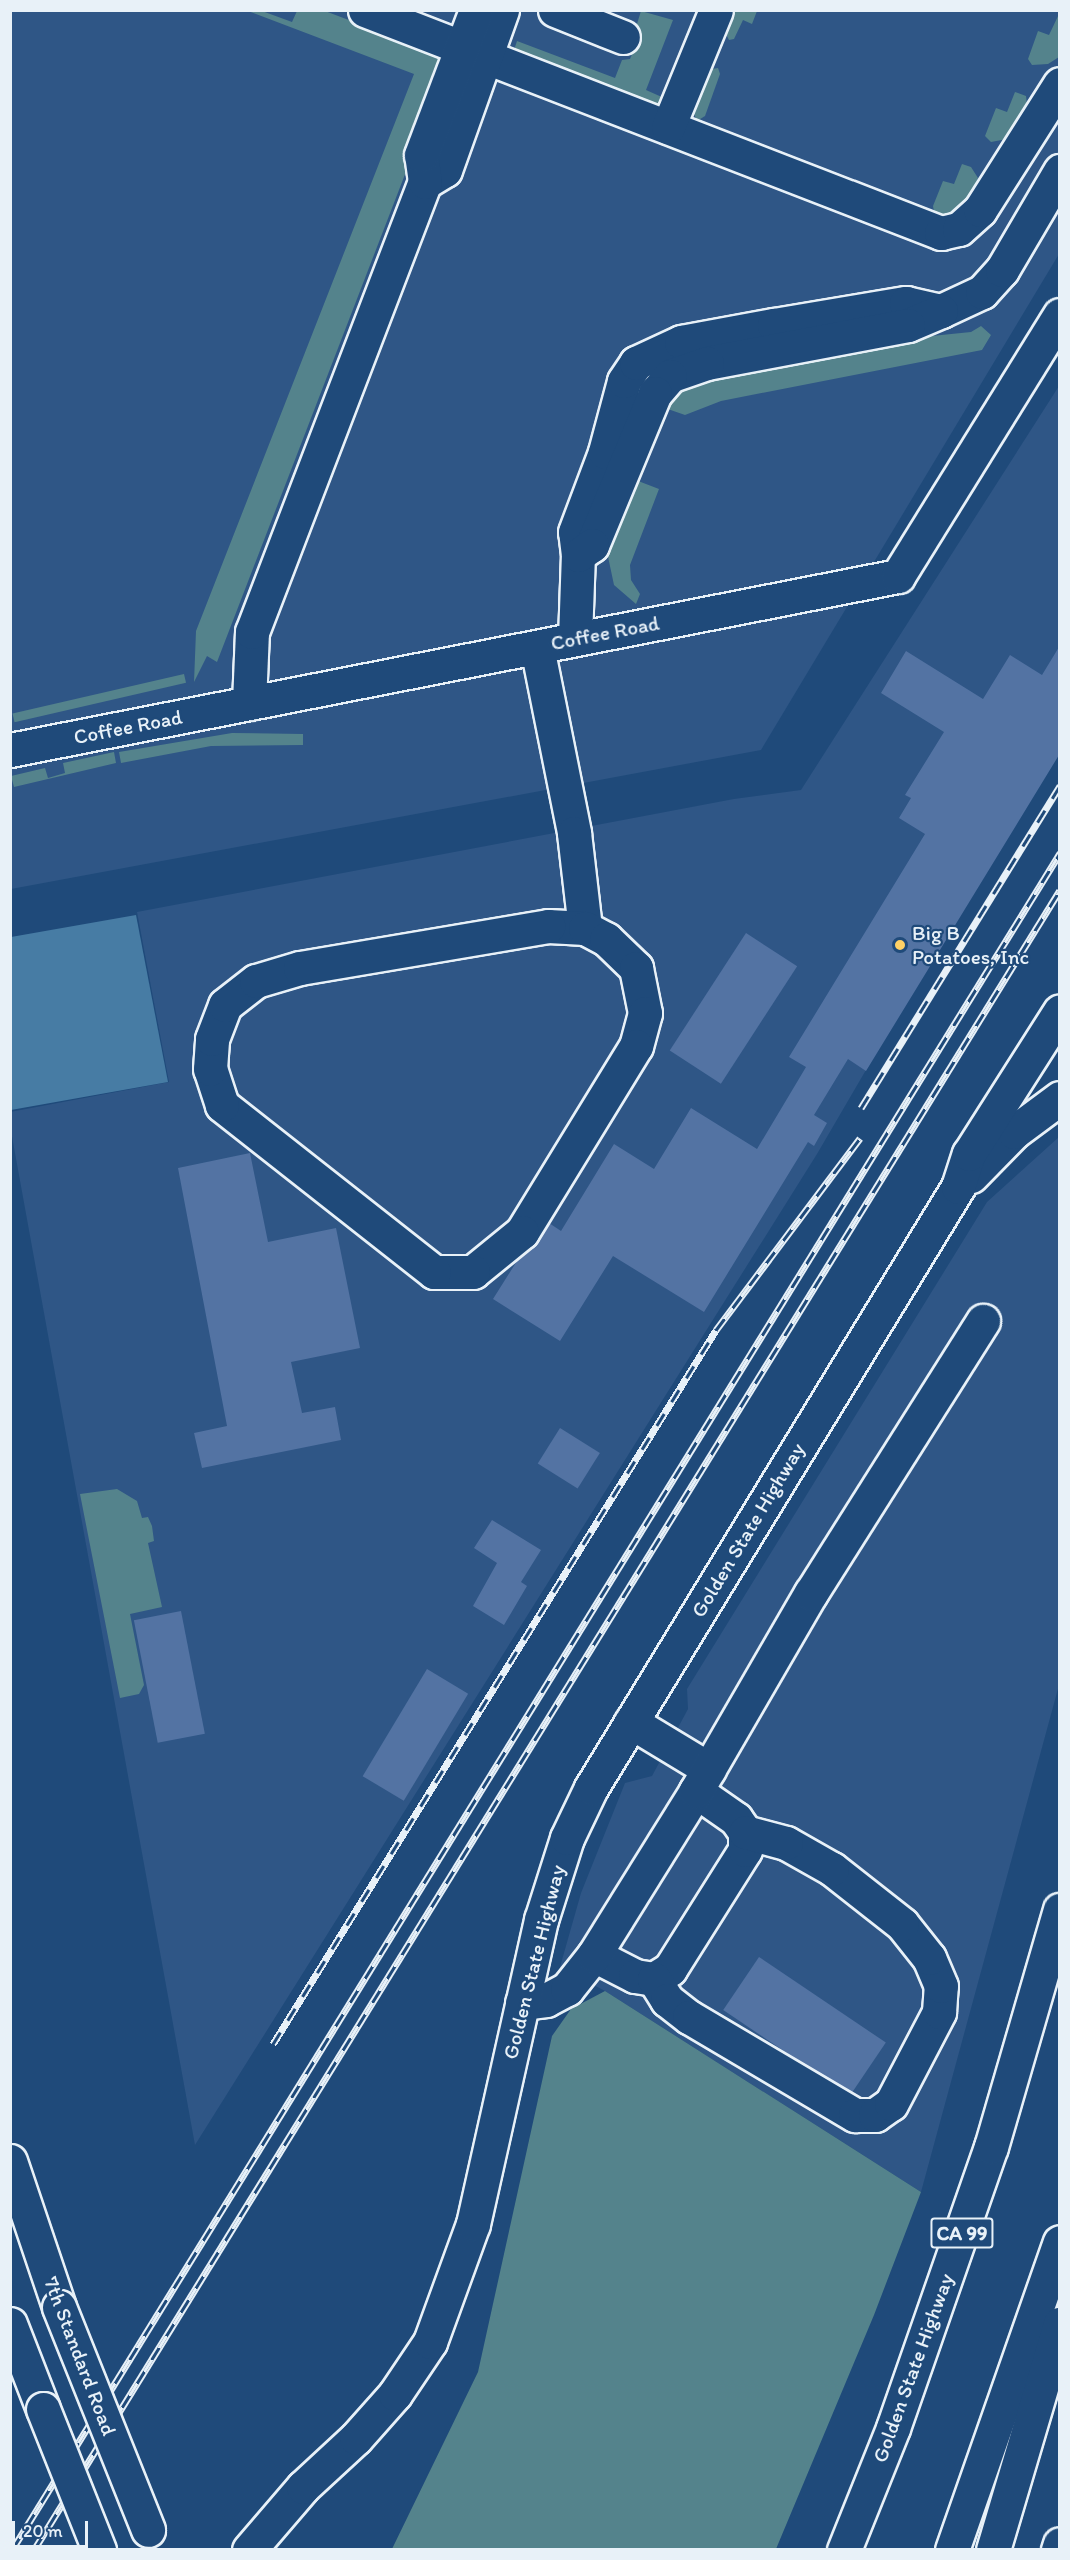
<!DOCTYPE html>
<style>
body{margin:0}
#map{position:relative;width:1070px;height:2560px;overflow:hidden;background:#1f4a7a;font-family:Itim,sans-serif}
div>[style]{position:absolute}
.built>*{inset:0;background:#2f5686}
.green>*{inset:0;background:#54838c;transform-origin:0 0}
.water>*{inset:0;background:#477ca4}
.building>*{inset:0;background:#5373a3;transform-origin:0 0}
.roads{filter:drop-shadow(2px 0 #e8f1f8) drop-shadow(-2px 0 #e8f1f8) drop-shadow(0 2px #e8f1f8) drop-shadow(0 -2px #e8f1f8)}
.minor>*{height:33px;margin:-16.5px;padding:0 16.5px;transform-origin:16.5px;border-radius:16.5px;background:#1f4a7a}
.major>*{height:33px;margin:-16.5px;padding:0 16.5px;transform-origin:16.5px;border-radius:16.5px;background:#1f4a7a}
.highway>*{height:33px;margin:-16.5px;padding:0 16.5px;transform-origin:16.5px;border-radius:16.5px;background:#1f4a7a}
.rail>*{height:7px;margin-top:-3.5px;transform-origin:0;background:repeating-linear-gradient(90deg,#1f4a7a 0 14px,#e8f1f8 0 28px);box-sizing:border-box;border-block:2px solid #e8f1f8}
.bridges{filter:drop-shadow(2px 0 #e8f1f8) drop-shadow(-2px 0 #e8f1f8) drop-shadow(0 2px #e8f1f8) drop-shadow(0 -2px #e8f1f8)}
.major-bridge>*{height:33px;margin:-16.5px;padding:0 16.5px;transform-origin:16.5px;border-radius:16.5px;background:#1f4a7a}
.dots>*{width:16px;height:16px;translate:-50% -50%;box-sizing:border-box;border:3px solid #1f4a7a;border-radius:50%}
span{translate:-50% -50%;white-space:nowrap;text-align:center;line-height:1.15;-webkit-text-stroke:4.5px #1f4a7a;paint-order:stroke}
.shield-label span{padding:2px 4px;background:#1f4a7a;border:2px solid;border-radius:4px;-webkit-text-stroke-width:0}
.shield-label{font-size:20px;color:#e8f1f8;font-weight:700}
.street-label{font-size:21px;color:#e8f1f8}
.poi-label{font-size:21px;color:#e8f1f8}
.left{translate:0 -50%;text-align:left}
.frame{position:absolute;inset:0;border:12px solid #e8f1f8;pointer-events:none}
.scale{position:absolute;left:12px;top:2521px;width:76px;height:27px;box-sizing:border-box;border:3px solid #e8f1f8;border-top:0;padding-left:8px;font-size:18px;line-height:21px;white-space:nowrap;color:#e8f1f8;-webkit-text-stroke:4px #1f4a7a;paint-order:stroke}
</style>
<div id="map">
<div class="built">
<i style="clip-path:polygon(11px 11px,1059px 11px,1059px 254px,761px 750px,11px 889px)"></i>
<i style="clip-path:polygon(1059px 386px,1059px 739px,817px 1154px,195px 2145px,11px 1131px,10px 1112px,169px 1082px,137px 912px,734px 799px,801px 790px)"></i>
<i style="clip-path:polygon(1059px 1137px,1059px 1685px,921px 2192px,605px 1991px,560px 1967px,581px 1893px,625px 1783px,652px 1776px,688px 1709px,687px 1689px,987px 1202px)"></i>
</div>
<div class="green">
<i style="clip-path:polygon(248px 11px,262px 11px,292px 22px,297px 11px,325px 11px,433px 52px,441px 63px,441px 81px,217px 662px,207px 656px,194px 682px,196px 631px,414px 74px)"></i>
<i style="clip-path:polygon(641px 11px,673px 20px,646px 90px,664px 98px,660px 107px,514px 50px,517px 41px,615px 78px,622px 60px,630px 59px,641px 32px,636px 27px)"></i>
<i style="clip-path:polygon(735px 11px,757px 11px,752px 24px,743px 20px,734px 39px,729px 40px,726px 34px)"></i>
<i style="clip-path:polygon(1059px 14px,1059px 57px,1048px 64px,1032px 65px,1028px 59px,1038px 31px,1049px 35px)"></i>
<i style="clip-path:polygon(718px 68px,720px 74px,705px 116px,697px 121px,694px 114px,712px 69px)"></i>
<i style="clip-path:polygon(1015px 92px,1026px 96px,1027px 105px,1007px 139px,991px 142px,985px 136px,996px 108px,1007px 112px)"></i>
<i style="clip-path:polygon(962px 164px,971px 167px,978px 178px,967px 207px,948px 216px,934px 212px,933px 206px,943px 181px,954px 184px)"></i>
<i style="clip-path:polygon(981px 326px,991px 335px,982px 350px,721px 401px,685px 415px,662px 407px,686px 384px,892px 340px,971px 332px)"></i>
<i style="clip-path:polygon(633px 479px,659px 489px,630px 565px,631px 580px,640px 594px,636px 604px,614px 585px,607px 552px)"></i>
<i style="left:184px;top:674px;width:9px;height:176px;rotate:77deg"></i>
<i style="clip-path:polygon(232px 733px,303px 734px,303px 745px,211px 746px,121px 763px,119px 752px)"></i>
<i style="clip-path:polygon(114px 752px,116px 763px,14px 787px,11px 776px,45px 768px,48px 778px,65px 773px,63px 763px)"></i>
<i style="clip-path:polygon(117px 1489px,137px 1501px,142px 1518px,148px 1517px,152px 1526px,154px 1541px,148px 1543px,162px 1607px,130px 1614px,144px 1685px,139px 1694px,120px 1698px,80px 1494px)"></i>
<i style="clip-path:polygon(605px 1991px,921px 2192px,874px 2315px,776px 2549px,392px 2549px,478px 2372px,552px 2036px,571px 2009px)"></i>
</div>
<div class="water">
<i style="clip-path:polygon(136px 915px,168px 1082px,11px 1110px,11px 937px)"></i>
</div>
<div class="building">
<i style="clip-path:polygon(1059px 647px,1059px 755px,866px 1071px,848px 1059px,814px 1115px,827px 1123px,814px 1146px,808px 1142px,704px 1312px,613px 1256px,560px 1341px,493px 1299px,517px 1261px,534px 1246px,549px 1223px,561px 1231px,614px 1144px,654px 1169px,691px 1108px,757px 1149px,806px 1067px,789px 1057px,925px 834px,899px 818px,911px 798px,905px 795px,944px 732px,881px 693px,906px 651px,983px 699px,1010px 655px,1042px 675px)"></i>
<i style="left:746px;top:933px;width:61px;height:140px;rotate:33deg"></i>
<i style="clip-path:polygon(250px 1153px,268px 1242px,336px 1228px,360px 1348px,291px 1362px,302px 1413px,335px 1407px,341px 1440px,202px 1468px,194px 1433px,227px 1426px,178px 1168px)"></i>
<i style="left:560px;top:1428px;width:47px;height:42px;rotate:32deg"></i>
<i style="clip-path:polygon(492px 1520px,541px 1550px,521px 1582px,527px 1586px,504px 1625px,473px 1606px,497px 1563px,474px 1548px)"></i>
<i style="left:181px;top:1611px;width:125px;height:48px;rotate:79deg"></i>
<i style="left:427px;top:1669px;width:48px;height:125px;rotate:31deg"></i>
<i style="left:759px;top:1957px;width:153px;height:64px;rotate:34deg"></i>
</div>
<div class="roads">
<div class="minor">
<i style="left:365px;top:10px;width:618px;rotate:21.16deg"></i>
<i style="left:941px;top:233px;width:18px;rotate:-13deg"></i>
<i style="left:959px;top:229px;width:28px;rotate:-42deg"></i>
<i style="left:980px;top:210px;width:149px;rotate:-57.6deg"></i>
<i style="left:555px;top:10px;width:73px;rotate:21.7deg"></i>
<i style="left:668px;top:127px;width:126px;rotate:-67.7deg"></i>
<i style="left:425px;top:182px;width:23px;rotate:-31deg"></i>
<i style="left:445px;top:170px;width:170px;rotate:-70.4deg"></i>
<i style="left:941px;top:311px;width:45px;rotate:-24.9deg"></i>
<i style="left:982px;top:292px;width:30px;rotate:-48deg"></i>
<i style="left:1002px;top:270px;width:115px;rotate:-59.6deg"></i>
<i style="left:575px;top:639px;width:84px;rotate:-88deg"></i>
<i style="left:578px;top:555px;width:23px;rotate:-97deg"></i>
<i style="left:575px;top:532px;width:85px;rotate:-69.4deg"></i>
<i style="left:605px;top:452px;width:73px;rotate:-75deg"></i>
<i style="left:624px;top:381px;width:22px;rotate:-56deg"></i>
<i style="left:636px;top:363px;width:50px;rotate:-25deg"></i>
<i style="left:681px;top:342px;width:95px;rotate:-10.4deg"></i>
<i style="left:774px;top:325px;width:134px;rotate:-9.5deg"></i>
<i style="left:906px;top:303px;width:36px;rotate:13deg"></i>
<i style="left:941px;top:311px;width:36px;rotate:157deg"></i>
<i style="left:908px;top:325px;width:205px;rotate:169.3deg"></i>
<i style="left:707px;top:363px;width:39px;rotate:161deg"></i>
<i style="left:670px;top:376px;width:23px;rotate:131deg"></i>
<i style="left:655px;top:393px;width:165px;rotate:112.5deg"></i>
<i style="left:592px;top:545px;width:17px;rotate:144deg"></i>
<i style="left:537px;top:647px;width:190px;rotate:78.7deg"></i>
<i style="left:574px;top:833px;width:96px;rotate:83.4deg"></i>
<i style="left:249px;top:703px;width:71px;rotate:-87.6deg"></i>
<i style="left:252px;top:632px;width:482px;rotate:-69deg"></i>
<i style="left:425px;top:182px;width:27px;rotate:-98deg"></i>
<i style="left:421px;top:155px;width:155px;rotate:-69.2deg"></i>
<i style="left:10px;top:750px;width:905px;rotate:-11.09deg"></i>
<i style="left:898px;top:576px;width:307px;rotate:-58.2deg"></i>
<i style="left:548px;top:926px;width:37px;rotate:3deg"></i>
<i style="left:585px;top:928px;width:24px;rotate:28deg"></i>
<i style="left:606px;top:939px;width:42px;rotate:44deg"></i>
<i style="left:636px;top:968px;width:46px;rotate:78.7deg"></i>
<i style="left:645px;top:1013px;width:34px;rotate:105deg"></i>
<i style="left:636px;top:1046px;width:218px;rotate:121.5deg"></i>
<i style="left:522px;top:1232px;width:63px;rotate:140.8deg"></i>
<i style="left:473px;top:1272px;width:39px;rotate:180deg"></i>
<i style="left:434px;top:1272px;width:270px;rotate:-141.8deg"></i>
<i style="left:222px;top:1105px;width:38px;rotate:-108deg"></i>
<i style="left:210px;top:1069px;width:30px;rotate:-86deg"></i>
<i style="left:212px;top:1039px;width:36px;rotate:-69deg"></i>
<i style="left:225px;top:1005px;width:39px;rotate:-38deg"></i>
<i style="left:256px;top:981px;width:46px;rotate:-16.5deg"></i>
<i style="left:300px;top:968px;width:252px;rotate:-9.6deg"></i>
<i style="left:631px;top:1722px;width:91px;rotate:31.1deg"></i>
<i style="left:594px;top:1955px;width:46px;rotate:27.1deg"></i>
<i style="left:635px;top:1976px;width:19px;rotate:9deg"></i>
<i style="left:654px;top:1979px;width:19px;rotate:-32deg"></i>
<i style="left:670px;top:1969px;width:141px;rotate:-57.8deg"></i>
<i style="left:745px;top:1850px;width:18px;rotate:-90deg"></i>
<i style="left:745px;top:1832px;width:16px;rotate:-125deg"></i>
<i style="left:736px;top:1819px;width:49px;rotate:-145deg"></i>
<i style="left:654px;top:1979px;width:25px;rotate:58deg"></i>
<i style="left:667px;top:2000px;width:28px;rotate:38deg"></i>
<i style="left:689px;top:2017px;width:193px;rotate:30.6deg"></i>
<i style="left:855px;top:2115px;width:20px"></i>
<i style="left:875px;top:2115px;width:19px;rotate:-35deg"></i>
<i style="left:891px;top:2104px;width:104px;rotate:-62.4deg"></i>
<i style="left:939px;top:2012px;width:26px;rotate:-86deg"></i>
<i style="left:941px;top:1986px;width:30px;rotate:-113deg"></i>
<i style="left:929px;top:1958px;width:43px;rotate:-128.5deg"></i>
<i style="left:902px;top:1924px;width:89px;rotate:-141.8deg"></i>
<i style="left:832px;top:1869px;width:53px;rotate:-150.5deg"></i>
<i style="left:786px;top:1843px;width:42px;rotate:-165deg"></i>
<i style="left:522px;top:2003px;width:24px;rotate:-7deg"></i>
<i style="left:546px;top:2000px;width:24px;rotate:-28deg"></i>
<i style="left:567px;top:1989px;width:43px;rotate:-51.5deg"></i>
<i style="left:594px;top:1955px;width:193px;rotate:-58.1deg"></i>
<i style="left:696px;top:1791px;width:229px;rotate:-59.9deg"></i>
<i style="left:811px;top:1593px;width:322px;rotate:-57.7deg"></i>
<i style="left:1058px;top:2550px;width:6px;rotate:-72deg"></i>
</div>
<div class="major">
<i style="left:971px;top:1176px;width:62px;rotate:-45.7deg"></i>
<i style="left:1014px;top:1132px;width:57px;rotate:-36.5deg"></i>
<i style="left:10px;top:2161px;width:154px;rotate:71.4deg"></i>
<i style="left:10px;top:2324px;width:91px;rotate:68.8deg"></i>
<i style="left:249px;top:2550px;width:83px;rotate:-49.4deg"></i>
<i style="left:303px;top:2487px;width:72px;rotate:-42.8deg"></i>
<i style="left:356px;top:2438px;width:59px;rotate:-48.4deg"></i>
<i style="left:395px;top:2394px;width:63px;rotate:-56.1deg"></i>
<i style="left:430px;top:2342px;width:126px;rotate:-70deg"></i>
<i style="left:473px;top:2224px;width:312px;rotate:-77.4deg"></i>
<i style="left:541px;top:1920px;width:86px;rotate:-72.4deg"></i>
<i style="left:567px;top:1838px;width:55px;rotate:-64.4deg"></i>
<i style="left:591px;top:1788px;width:704px;rotate:-58.59deg"></i>
<i style="left:958px;top:1187px;width:35px;rotate:-72deg"></i>
<i style="left:969px;top:1154px;width:169px;rotate:-57.5deg"></i>
</div>
<div class="highway">
<i style="left:844px;top:2550px;width:131px;rotate:-68.1deg"></i>
<i style="left:893px;top:2428px;width:298px;rotate:-70.8deg"></i>
<i style="left:991px;top:2147px;width:247px;rotate:-73.8deg"></i>
<i style="left:952px;top:2550px;width:326px;rotate:-70.7deg"></i>
<i style="left:993px;top:2550px;width:236px;rotate:-73.5deg"></i>
</div>
</div>
<div class="rail">
<i style="left:861px;top:1108px;width:379px;rotate:-58.3deg"></i>
<i style="left:273px;top:2044px;width:840px;rotate:-58.18deg"></i>
<i style="left:716px;top:1330px;width:240px;rotate:-53.1deg"></i>
<i style="left:12px;top:2550px;width:1995px;rotate:-58.3deg"></i>
<i style="left:34px;top:2550px;width:1951px;rotate:-58.28deg"></i>
</div>
<div class="bridges">
<div class="major-bridge">
<i style="left:59px;top:2307px;width:240px;rotate:68.2deg"></i>
<i style="left:43px;top:2409px;width:152px;rotate:68.3deg"></i>
</div>
</div>
<div class="dots">
<i style="left:900px;top:945px;background:#ffd166"></i>
</div>
<div class="shield-label">
<span style="left:962px;top:2233px">CA 99</span>
</div>
<div class="street-label">
<span style="left:605px;top:633px;rotate:-11deg">Coffee Road</span>
<span style="left:128px;top:727px;rotate:-11deg">Coffee Road</span>
<span style="left:748px;top:1530px;rotate:-59deg">Golden State Highway</span>
<span style="left:534px;top:1962px;rotate:-76deg">Golden State Highway</span>
<span style="left:80px;top:2356px;rotate:69deg">7th Standard Road</span>
<span style="left:913px;top:2368px;rotate:-70deg">Golden State Highway</span>
</div>
<div class="poi-label">
<span class="left" style="left:912px;top:945px">Big B<br>Potatoes, Inc</span>
</div>
<div class="frame"></div>
<div class="scale">20 m</div>
</div>
